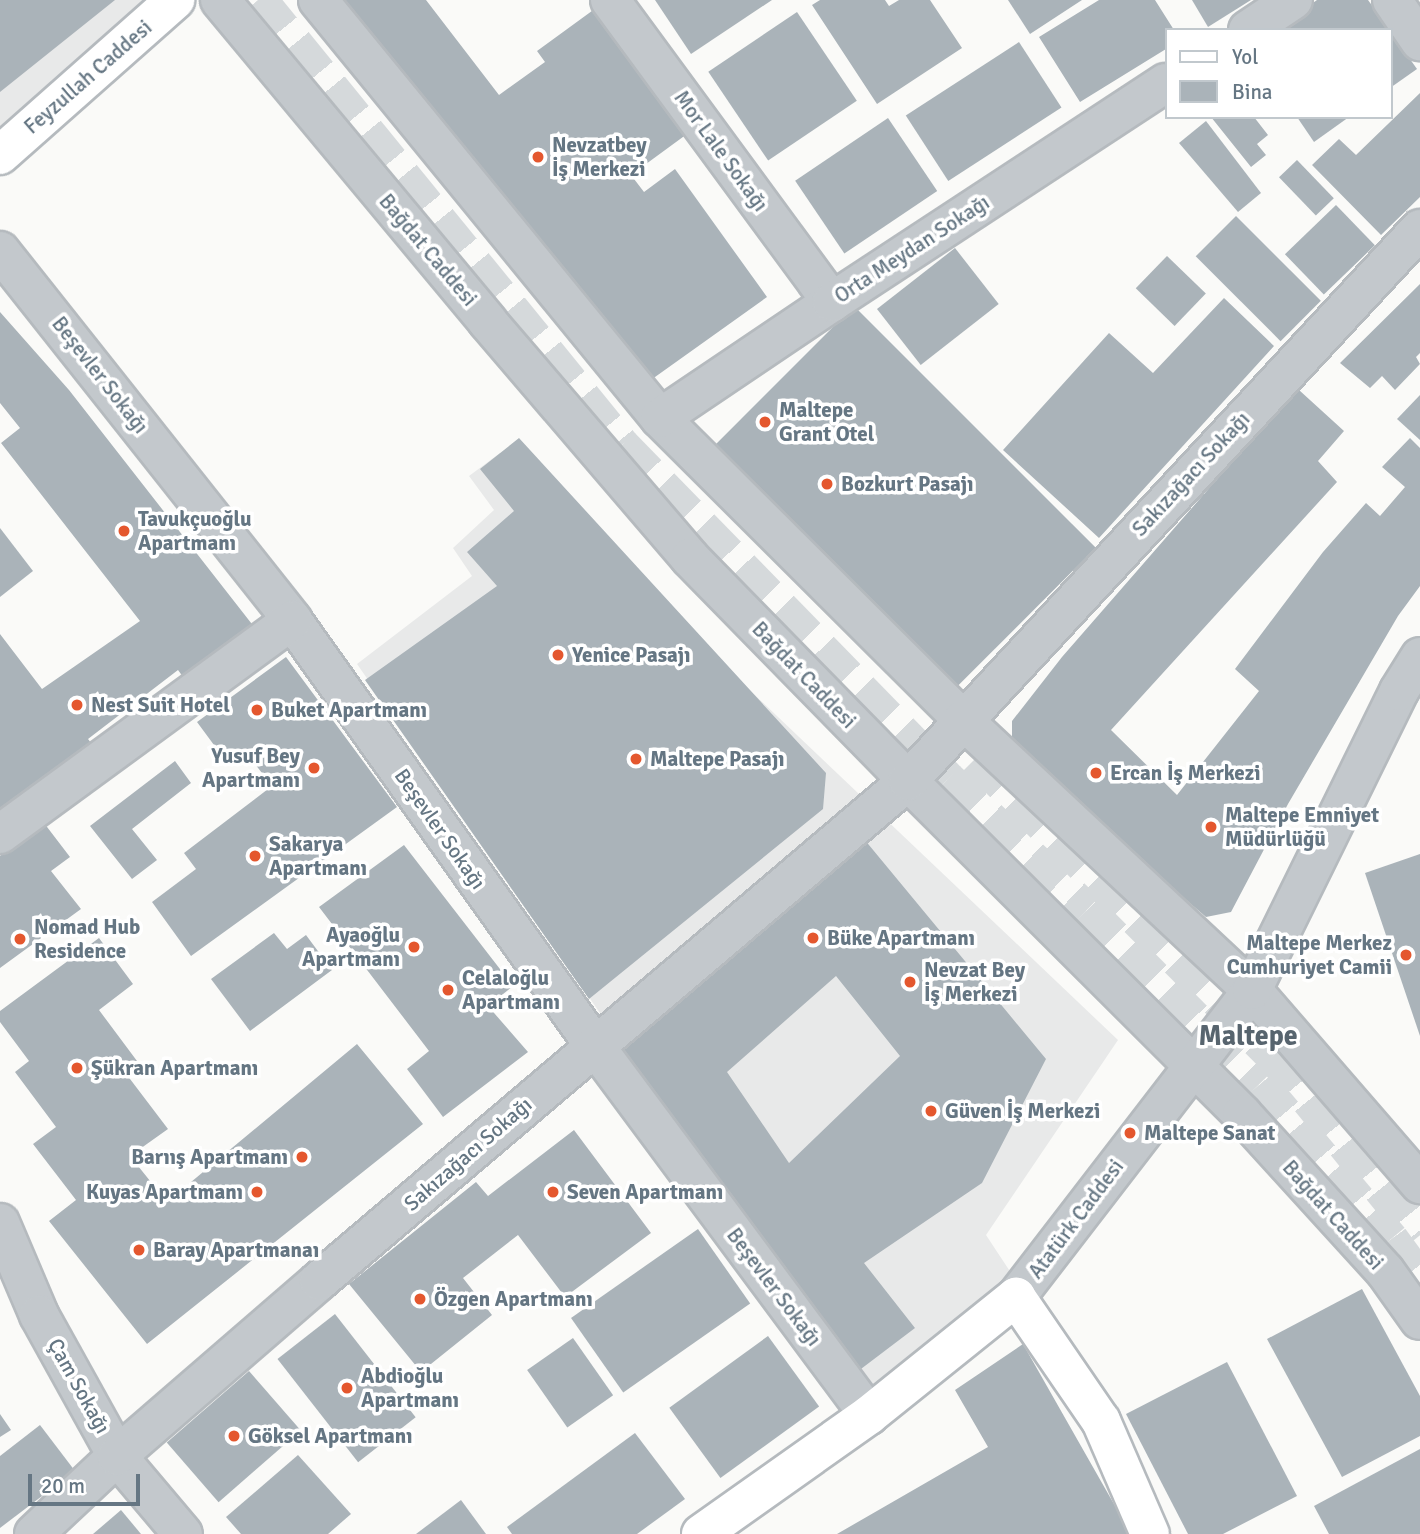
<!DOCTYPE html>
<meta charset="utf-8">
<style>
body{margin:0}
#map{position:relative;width:1420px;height:1534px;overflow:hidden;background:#fafaf8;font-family:Signika,sans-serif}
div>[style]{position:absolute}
.built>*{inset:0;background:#e8e9e9}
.building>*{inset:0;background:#aab3b9;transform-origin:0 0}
.major-tunnel>*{height:38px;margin-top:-19px;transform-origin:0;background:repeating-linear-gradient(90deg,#d5d9db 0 38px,transparent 0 57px)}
.roads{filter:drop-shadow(2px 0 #b5babe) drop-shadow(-2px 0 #b5babe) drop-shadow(0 2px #b5babe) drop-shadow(0 -2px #b5babe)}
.minor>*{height:38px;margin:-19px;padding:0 19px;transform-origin:19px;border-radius:19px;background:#c3c8cc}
.major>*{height:38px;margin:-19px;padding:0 19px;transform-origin:19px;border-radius:19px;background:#fff}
.dots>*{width:19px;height:19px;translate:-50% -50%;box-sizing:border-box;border:4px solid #fff;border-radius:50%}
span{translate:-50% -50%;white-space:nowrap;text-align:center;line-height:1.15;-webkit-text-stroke:7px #fff;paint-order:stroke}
.street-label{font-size:21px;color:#657683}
.poi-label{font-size:21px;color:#657683;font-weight:700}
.left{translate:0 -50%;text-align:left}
.right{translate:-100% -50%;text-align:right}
.district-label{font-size:28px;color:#57646e;font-weight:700}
.legend{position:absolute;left:1165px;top:28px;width:228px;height:91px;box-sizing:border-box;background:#fff;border:2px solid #c1c8cd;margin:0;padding:9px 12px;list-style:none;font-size:21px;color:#657683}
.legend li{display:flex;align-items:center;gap:14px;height:35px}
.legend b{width:35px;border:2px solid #c1c8cd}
.scale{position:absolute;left:28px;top:1474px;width:112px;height:32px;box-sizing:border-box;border:4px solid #657683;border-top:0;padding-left:9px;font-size:21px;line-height:24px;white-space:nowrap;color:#657683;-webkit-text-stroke:5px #fff;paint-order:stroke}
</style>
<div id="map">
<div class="built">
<i style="clip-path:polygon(0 0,151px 0,0 132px)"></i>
<i style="clip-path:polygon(500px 453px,1118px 1040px,986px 1235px,1017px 1282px,866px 1395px,357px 664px,472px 576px,453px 548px,494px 510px,469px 476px)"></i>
</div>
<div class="building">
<i style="clip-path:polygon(0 0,115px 0,0 92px)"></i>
<i style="clip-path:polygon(330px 0,426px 0,499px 95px,545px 62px,537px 51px,596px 8px,687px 134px,631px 175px,644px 192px,675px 169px,767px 297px,641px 387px)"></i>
<i style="clip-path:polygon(655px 0,772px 0,691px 54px)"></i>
<i style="clip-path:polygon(820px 0,885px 0,889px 6px,899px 0,930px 0,962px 48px,877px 104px,812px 5px)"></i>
<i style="clip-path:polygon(1008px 0,1082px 0,1030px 34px)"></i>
<i style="clip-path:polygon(1099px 0,1155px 0,1174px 30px,1166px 30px,1166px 49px,1080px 102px,1039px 37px)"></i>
<i style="clip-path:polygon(1192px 0,1251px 0,1208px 27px)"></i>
<i style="clip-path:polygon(1317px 0,1368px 0,1390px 30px,1275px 30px)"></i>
<i style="left:797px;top:12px;width:107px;height:107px;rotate:56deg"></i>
<i style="clip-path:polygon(1390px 31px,1417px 69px,1390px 88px)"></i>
<i style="left:1019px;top:42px;width:78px;height:135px;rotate:57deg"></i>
<i style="clip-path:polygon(1420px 93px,1420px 197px,1381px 235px,1312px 165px,1339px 139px,1356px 155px)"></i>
<i style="clip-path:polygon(1211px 117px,1254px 117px,1268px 135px,1257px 144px,1266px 155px,1251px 167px)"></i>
<i style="clip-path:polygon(1297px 117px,1349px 117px,1314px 142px)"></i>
<i style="left:888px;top:118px;width:88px;height:112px;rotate:56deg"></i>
<i style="clip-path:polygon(1206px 121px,1261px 193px,1238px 212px,1179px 143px)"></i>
<i style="left:1297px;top:160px;width:53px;height:25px;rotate:46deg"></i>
<i style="left:1336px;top:205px;width:56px;height:71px;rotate:46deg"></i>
<i style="left:1236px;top:216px;width:120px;height:57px;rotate:45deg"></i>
<i style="left:955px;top:248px;width:71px;height:99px;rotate:52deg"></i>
<i style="left:1167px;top:256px;width:54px;height:45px;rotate:44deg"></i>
<i style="clip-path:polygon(1420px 284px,1420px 353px,1416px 357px,1420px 364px,1395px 390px,1382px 376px,1370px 388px,1340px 363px)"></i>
<i style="clip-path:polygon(1224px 298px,1274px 346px,1099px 538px,1003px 450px,1109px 333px,1153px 373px)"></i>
<i style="left:854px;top:306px;width:342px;height:206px;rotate:45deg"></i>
<i style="clip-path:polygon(0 312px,69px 390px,255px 628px,186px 681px,178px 670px,88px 739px,95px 748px,0 819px,0 634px,42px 689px,140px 621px,1px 443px,20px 428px,0 403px)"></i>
<i style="clip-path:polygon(1299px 390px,1344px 431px,1318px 461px,1337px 482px,1111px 730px,1177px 795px,1259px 691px,1235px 669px,1323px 552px,1366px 503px,1380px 516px,1405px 487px,1382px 467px,1410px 438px,1420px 448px,1420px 586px,1398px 616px,1288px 804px,1231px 912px,1206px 917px,1012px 750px,1012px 721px,1062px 657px,1211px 486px)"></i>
<i style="clip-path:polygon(1420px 395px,1420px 440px,1397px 419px)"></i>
<i style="clip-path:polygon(519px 438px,826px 773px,823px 809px,589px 999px,365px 680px,497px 586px,467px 552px,514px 511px,480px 469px)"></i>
<i style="clip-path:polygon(0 528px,33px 571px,0 597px)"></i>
<i style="clip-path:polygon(286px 657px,397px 807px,191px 956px,152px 902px,196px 869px,184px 853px,272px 786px,245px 751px,228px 764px,197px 722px)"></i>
<i style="clip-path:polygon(175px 761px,191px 783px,132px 829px,157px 860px,132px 879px,90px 826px)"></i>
<i style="clip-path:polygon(44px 823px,70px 857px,51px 871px,81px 909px,0 968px,0 856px)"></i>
<i style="clip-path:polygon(evenodd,864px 839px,1046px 1059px,982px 1183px,864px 1263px,915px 1328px,853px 1375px,615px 1042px,864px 839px,836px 976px,900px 1056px,789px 1163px,727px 1072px,836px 976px)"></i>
<i style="clip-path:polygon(404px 845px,513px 986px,488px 1006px,528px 1052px,443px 1117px,407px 1069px,429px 1051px,319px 907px)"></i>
<i style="clip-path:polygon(1420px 854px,1420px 1036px,1365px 873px)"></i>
<i style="clip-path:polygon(274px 933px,287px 949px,306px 935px,332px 970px,250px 1031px,211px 979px)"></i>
<i style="clip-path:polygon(99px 938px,133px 984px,99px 1010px,140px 1065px,127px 1075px,168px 1129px,130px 1156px,167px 1202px,357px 1044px,423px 1124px,147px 1344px,49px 1221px,76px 1200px,33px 1144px,56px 1127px,15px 1072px,29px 1061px,0 1022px,0 1011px)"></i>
<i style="clip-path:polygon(574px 1130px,651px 1233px,565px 1297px,518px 1235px,463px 1278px,492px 1315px,421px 1372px,349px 1284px,476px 1182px,488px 1196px)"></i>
<i style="left:698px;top:1229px;width:91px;height:155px;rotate:55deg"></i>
<i style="clip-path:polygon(1362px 1289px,1420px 1396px,1420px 1436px,1342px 1477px,1267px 1339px)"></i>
<i style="left:335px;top:1314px;width:131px;height:73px;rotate:52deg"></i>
<i style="left:768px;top:1336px;width:87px;height:122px;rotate:54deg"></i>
<i style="left:573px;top:1338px;width:70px;height:56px;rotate:55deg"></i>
<i style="clip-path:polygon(1023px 1344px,1131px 1534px,837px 1534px,988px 1447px,955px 1390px)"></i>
<i style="clip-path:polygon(1227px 1362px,1297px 1496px,1223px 1534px,1188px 1534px,1126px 1414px)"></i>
<i style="left:249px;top:1371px;width:79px;height:109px;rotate:49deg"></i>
<i style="clip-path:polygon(0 1414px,11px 1430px,0 1437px)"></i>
<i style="clip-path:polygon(40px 1425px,75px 1471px,0 1528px,0 1456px)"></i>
<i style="clip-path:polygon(635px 1433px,685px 1499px,637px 1534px,512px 1534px,507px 1527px)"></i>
<i style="clip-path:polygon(1420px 1449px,1420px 1534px,1329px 1534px,1314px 1506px)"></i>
<i style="clip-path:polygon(298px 1455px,351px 1514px,328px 1534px,241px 1534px,226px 1517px)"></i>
<i style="clip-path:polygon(461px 1500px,486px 1534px,416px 1534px)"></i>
<i style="clip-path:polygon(121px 1510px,141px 1534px,93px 1534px)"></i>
</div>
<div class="major-tunnel">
<i style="left:258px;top:0;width:575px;rotate:50.86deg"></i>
<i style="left:621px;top:446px;width:467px;rotate:45.7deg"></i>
<i style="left:947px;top:780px;width:191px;rotate:43.3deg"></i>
<i style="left:1086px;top:911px;width:245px;rotate:45.2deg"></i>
<i style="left:1259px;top:1085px;width:203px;rotate:49.8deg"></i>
<i style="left:1390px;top:1240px;width:51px;rotate:53.8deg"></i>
<i style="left:977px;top:757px;width:421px;rotate:45.1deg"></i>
<i style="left:1274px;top:1055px;width:232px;rotate:51deg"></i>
</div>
<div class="roads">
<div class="minor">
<i style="left:220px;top:0;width:418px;rotate:50.2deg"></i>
<i style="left:487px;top:321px;width:312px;rotate:49.4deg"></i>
<i style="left:690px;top:558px;width:312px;rotate:45.6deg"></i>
<i style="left:908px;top:781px;width:472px;rotate:44.9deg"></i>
<i style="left:1242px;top:1114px;width:212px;rotate:47.7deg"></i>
<i style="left:1385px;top:1271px;width:60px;rotate:54.5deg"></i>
<i style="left:318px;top:0;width:540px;rotate:50.71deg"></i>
<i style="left:660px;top:418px;width:428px;rotate:44.9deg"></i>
<i style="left:963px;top:720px;width:396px;rotate:43.1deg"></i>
<i style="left:1252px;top:990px;width:257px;rotate:49.1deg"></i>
<i style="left:610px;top:0;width:375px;rotate:53.7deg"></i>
<i style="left:1392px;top:0;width:50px;rotate:55.7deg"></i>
<i style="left:1248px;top:30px;width:54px;rotate:-33.7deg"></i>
<i style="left:0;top:251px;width:471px;rotate:51.6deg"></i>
<i style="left:292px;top:620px;width:523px;rotate:54.58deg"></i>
<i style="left:595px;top:1046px;width:460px;rotate:53.4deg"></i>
<i style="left:660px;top:418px;width:207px;rotate:-34deg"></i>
<i style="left:832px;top:302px;width:399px;rotate:-33.3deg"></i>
<i style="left:0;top:834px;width:362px;rotate:-36.2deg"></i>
<i style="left:0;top:1223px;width:100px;rotate:67deg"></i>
<i style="left:39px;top:1315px;width:161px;rotate:61deg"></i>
<i style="left:117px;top:1456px;width:102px;rotate:49.8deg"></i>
<i style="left:1016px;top:1297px;width:387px;rotate:-52.4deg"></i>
<i style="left:1252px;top:990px;width:333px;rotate:-63.8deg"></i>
<i style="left:1399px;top:691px;width:40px;rotate:-58deg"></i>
<i style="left:34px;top:1534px;width:114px;rotate:-43.2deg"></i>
<i style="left:117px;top:1456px;width:267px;rotate:-40.9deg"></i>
<i style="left:319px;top:1281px;width:773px;rotate:-40.33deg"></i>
<i style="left:908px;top:781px;width:753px;rotate:-47.15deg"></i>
</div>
<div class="major">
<i style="left:0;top:155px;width:234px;rotate:-41.5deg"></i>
<i style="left:701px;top:1534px;width:206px;rotate:-35.3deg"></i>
<i style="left:869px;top:1415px;width:189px;rotate:-38.8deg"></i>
<i style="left:1016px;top:1297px;width:150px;rotate:55.6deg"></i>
<i style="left:1101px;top:1421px;width:123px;rotate:66.6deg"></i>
</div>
</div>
<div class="dots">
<i style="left:538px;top:157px;background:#e4572e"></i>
<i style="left:765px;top:422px;background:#e4572e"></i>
<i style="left:827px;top:484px;background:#e4572e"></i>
<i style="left:124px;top:531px;background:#e4572e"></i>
<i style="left:558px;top:655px;background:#e4572e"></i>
<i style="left:77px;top:705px;background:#e4572e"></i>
<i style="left:257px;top:710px;background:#e4572e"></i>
<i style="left:636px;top:759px;background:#e4572e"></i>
<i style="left:314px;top:768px;background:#e4572e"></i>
<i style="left:1096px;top:773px;background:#e4572e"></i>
<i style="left:1211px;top:827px;background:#e4572e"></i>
<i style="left:255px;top:856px;background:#e4572e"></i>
<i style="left:813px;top:938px;background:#e4572e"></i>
<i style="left:20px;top:939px;background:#e4572e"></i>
<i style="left:414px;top:947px;background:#e4572e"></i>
<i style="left:1406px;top:955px;background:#e4572e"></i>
<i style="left:910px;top:982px;background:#e4572e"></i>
<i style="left:448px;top:990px;background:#e4572e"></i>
<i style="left:77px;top:1068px;background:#e4572e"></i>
<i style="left:931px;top:1111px;background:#e4572e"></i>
<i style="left:1130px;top:1133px;background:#e4572e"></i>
<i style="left:302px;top:1157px;background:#e4572e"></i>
<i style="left:257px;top:1192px;background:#e4572e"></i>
<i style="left:553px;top:1192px;background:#e4572e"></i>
<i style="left:139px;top:1250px;background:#e4572e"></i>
<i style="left:420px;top:1299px;background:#e4572e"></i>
<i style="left:347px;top:1388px;background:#e4572e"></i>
<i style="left:234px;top:1436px;background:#e4572e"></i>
</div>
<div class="street-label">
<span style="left:88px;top:77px;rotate:-41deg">Feyzullah Caddesi</span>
<span style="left:721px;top:151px;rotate:54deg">Mor Lale Sokağı</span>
<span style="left:912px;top:249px;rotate:-33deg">Orta Meydan Sokağı</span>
<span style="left:428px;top:250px;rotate:50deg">Bağdat Caddesi</span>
<span style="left:100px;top:375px;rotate:52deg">Beşevler Sokağı</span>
<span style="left:1191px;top:474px;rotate:-47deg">Sakızağacı Sokağı</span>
<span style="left:804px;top:675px;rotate:46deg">Bağdat Caddesi</span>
<span style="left:440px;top:829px;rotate:55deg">Beşevler Sokağı</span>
<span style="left:468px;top:1154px;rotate:-41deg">Sakızağacı Sokağı</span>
<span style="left:1333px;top:1215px;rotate:48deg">Bağdat Caddesi</span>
<span style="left:1076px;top:1219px;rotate:-53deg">Atatürk Caddesi</span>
<span style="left:774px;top:1287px;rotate:53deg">Beşevler Sokağı</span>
<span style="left:79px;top:1386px;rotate:61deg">Çam Sokağı</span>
</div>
<div class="poi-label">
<span class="left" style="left:552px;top:157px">Nevzatbey<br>İş Merkezi</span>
<span class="left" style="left:779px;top:422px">Maltepe<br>Grant Otel</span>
<span class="left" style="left:841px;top:484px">Bozkurt Pasajı</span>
<span class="left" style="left:138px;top:531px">Tavukçuoğlu<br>Apartmanı</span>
<span class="left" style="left:572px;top:655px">Yenice Pasajı</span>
<span class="left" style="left:91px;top:705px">Nest Suit Hotel</span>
<span class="left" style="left:271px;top:710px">Buket Apartmanı</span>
<span class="right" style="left:300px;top:768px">Yusuf Bey<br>Apartmanı</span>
<span class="left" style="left:650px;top:759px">Maltepe Pasajı</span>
<span class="left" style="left:1110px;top:773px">Ercan İş Merkezi</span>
<span class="left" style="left:1225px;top:827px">Maltepe Emniyet<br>Müdürlüğü</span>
<span class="left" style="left:269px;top:856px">Sakarya<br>Apartmanı</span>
<span class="left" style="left:34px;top:939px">Nomad Hub<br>Residence</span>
<span class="right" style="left:400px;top:947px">Ayaoğlu<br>Apartmanı</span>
<span class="left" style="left:827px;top:938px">Büke Apartmanı</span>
<span class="right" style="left:1392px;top:955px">Maltepe Merkez<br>Cumhuriyet Camii</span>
<span class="left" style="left:924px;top:982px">Nevzat Bey<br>İş Merkezi</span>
<span class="left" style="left:462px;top:990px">Celaloğlu<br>Apartmanı</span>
<span class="left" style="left:91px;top:1068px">Şükran Apartmanı</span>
<span class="left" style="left:945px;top:1111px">Güven İş Merkezi</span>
<span class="left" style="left:1144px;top:1133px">Maltepe Sanat</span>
<span class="right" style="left:288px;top:1157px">Barıış Apartmanı</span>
<span class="right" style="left:243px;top:1192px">Kuyas Apartmanı</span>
<span class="left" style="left:567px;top:1192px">Seven Apartmanı</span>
<span class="left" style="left:153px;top:1250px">Baray Apartmanaı</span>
<span class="left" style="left:434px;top:1299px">Özgen Apartmanı</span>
<span class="left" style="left:361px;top:1388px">Abdioğlu<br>Apartmanı</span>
<span class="left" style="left:248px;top:1436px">Göksel Apartmanı</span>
</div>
<div class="district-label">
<span style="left:1248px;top:1036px">Maltepe</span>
</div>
<ul class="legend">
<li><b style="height:9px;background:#fff"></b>Yol</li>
<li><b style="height:19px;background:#aab3b9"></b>Bina</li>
</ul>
<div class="scale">20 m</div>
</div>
